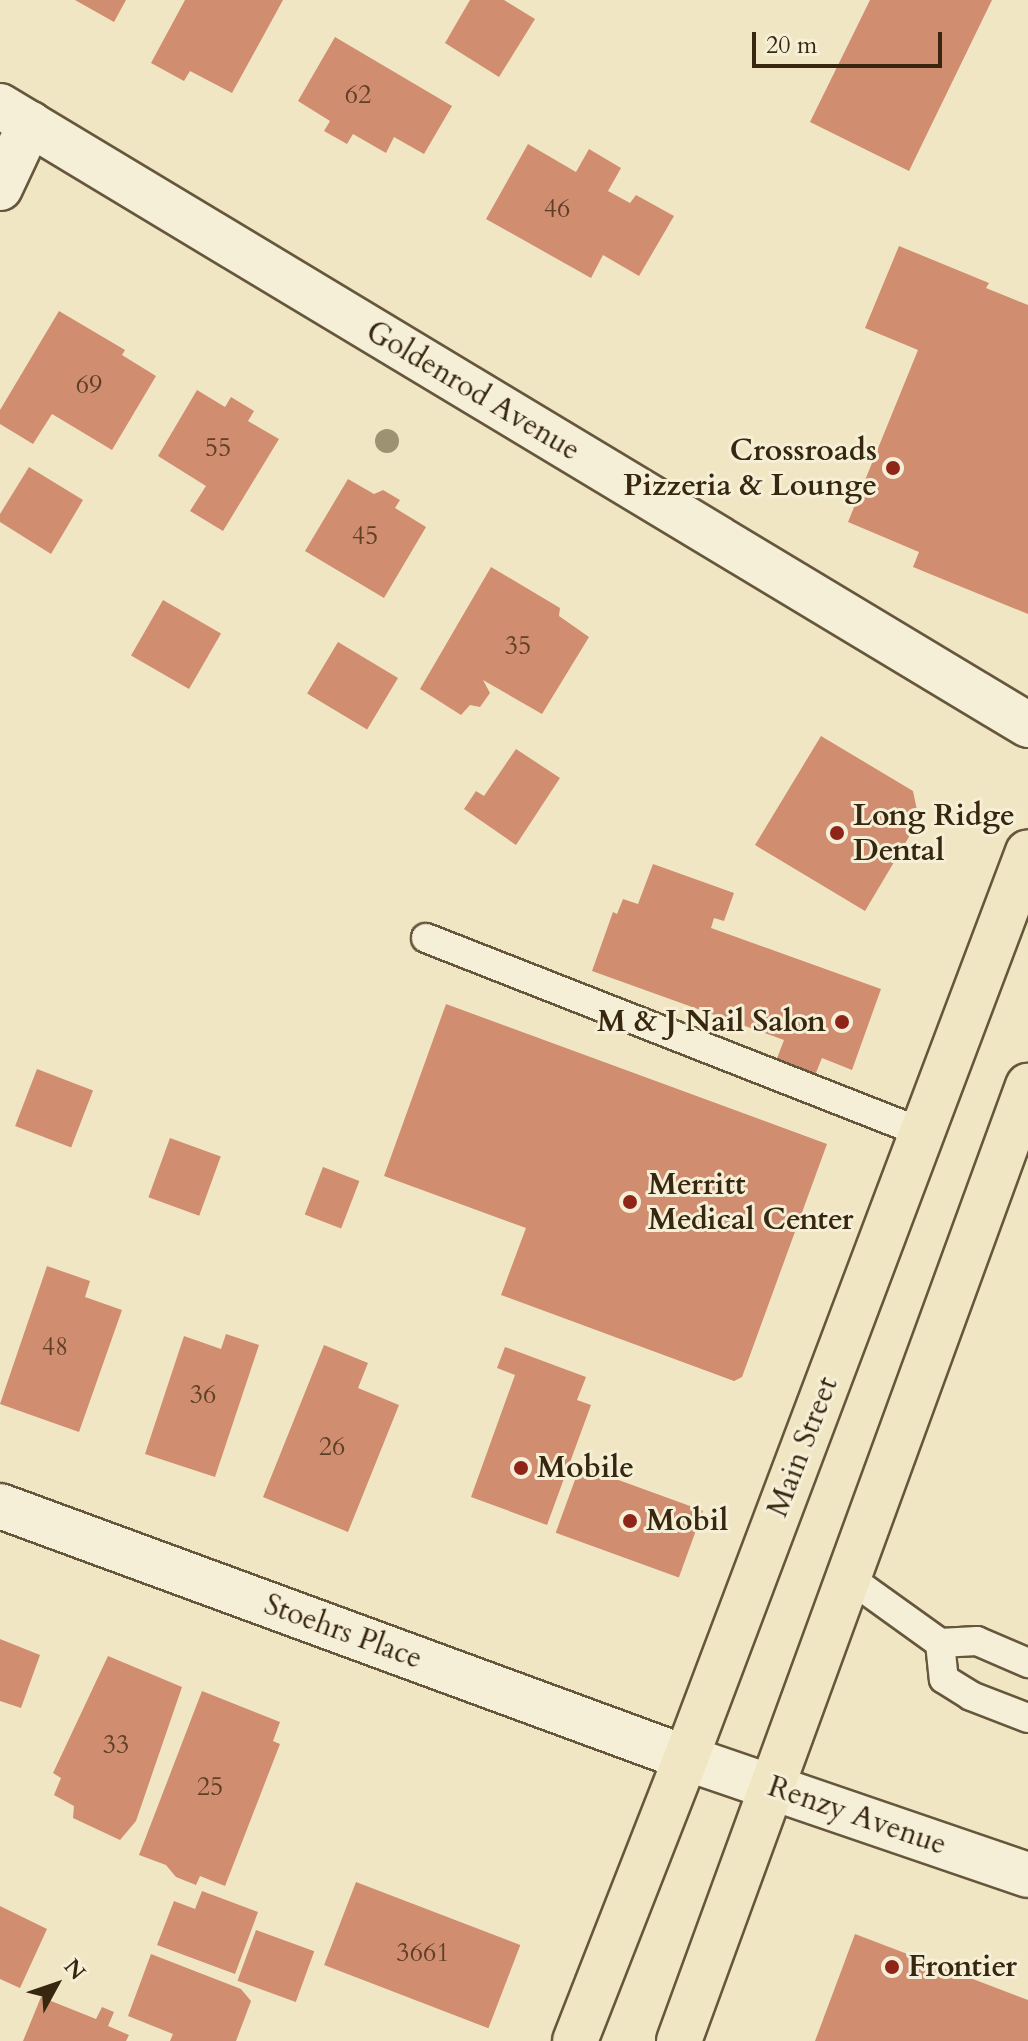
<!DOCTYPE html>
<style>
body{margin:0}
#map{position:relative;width:1028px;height:2041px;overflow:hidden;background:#f1e6c3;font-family:Cardo,serif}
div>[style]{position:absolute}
.building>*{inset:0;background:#d08d70;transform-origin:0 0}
.roads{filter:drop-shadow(2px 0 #66573c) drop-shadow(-2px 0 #66573c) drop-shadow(0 2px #66573c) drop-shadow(0 -2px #66573c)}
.service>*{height:28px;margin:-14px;padding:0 14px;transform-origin:14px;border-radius:14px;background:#f6efd8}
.minor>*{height:44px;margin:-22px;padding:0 22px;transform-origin:22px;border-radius:22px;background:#f6efd8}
.primary>*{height:44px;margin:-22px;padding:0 22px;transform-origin:22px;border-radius:22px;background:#f1e6c3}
.trees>*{width:24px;height:24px;margin:-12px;border-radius:50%;background:#9d9272}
.dots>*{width:22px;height:22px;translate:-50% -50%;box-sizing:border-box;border:4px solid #f6efd8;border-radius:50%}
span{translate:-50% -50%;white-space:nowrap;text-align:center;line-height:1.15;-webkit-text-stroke:6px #f6efd8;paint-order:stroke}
.number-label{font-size:26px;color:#5e4027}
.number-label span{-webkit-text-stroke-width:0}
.street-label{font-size:30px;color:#38270f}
.poi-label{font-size:30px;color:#38270f;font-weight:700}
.right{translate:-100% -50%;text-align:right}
.left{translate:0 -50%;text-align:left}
.north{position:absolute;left:16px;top:1945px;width:80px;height:80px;-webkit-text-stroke:6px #f6efd8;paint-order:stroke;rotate:50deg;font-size:22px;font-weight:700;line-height:32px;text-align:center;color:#38270f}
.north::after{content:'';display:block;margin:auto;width:28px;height:36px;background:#38270f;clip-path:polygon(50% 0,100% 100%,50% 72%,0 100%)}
.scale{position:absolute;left:752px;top:32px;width:190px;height:36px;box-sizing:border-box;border:4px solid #38270f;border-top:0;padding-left:10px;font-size:24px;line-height:28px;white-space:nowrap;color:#38270f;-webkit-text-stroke:6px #f6efd8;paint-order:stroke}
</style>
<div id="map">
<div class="building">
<i style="clip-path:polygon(75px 0,126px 0,114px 22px)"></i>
<i style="clip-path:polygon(185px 0,283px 0,232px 93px,190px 71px,184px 81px,151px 63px)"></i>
<i style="clip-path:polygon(470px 0,504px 0,535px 19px,499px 77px,445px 43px)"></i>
<i style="clip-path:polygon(870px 0,992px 0,909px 171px,810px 122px)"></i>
<i style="clip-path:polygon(335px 37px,452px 106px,424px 154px,394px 137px,386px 153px,353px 134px,347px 144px,324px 131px,330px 121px,298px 101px)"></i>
<i style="clip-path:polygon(528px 144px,576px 172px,589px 149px,621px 168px,608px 191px,630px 203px,636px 195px,674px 216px,639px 276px,603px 255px,591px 278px,486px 219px)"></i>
<i style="clip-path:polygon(899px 246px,989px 283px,986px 288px,1028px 305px,1028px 614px,913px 567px,919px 552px,848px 522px,918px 350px,865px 328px)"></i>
<i style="clip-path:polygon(59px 311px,125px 350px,122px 355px,156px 376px,112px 450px,52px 414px,33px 444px,0 424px,0 410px)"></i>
<i style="clip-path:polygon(197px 390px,225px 407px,231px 397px,254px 411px,248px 421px,279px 439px,223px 531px,190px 511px,206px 486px,158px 456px)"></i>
<i style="clip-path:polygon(29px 467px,83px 500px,51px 554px,0 522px,0 514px)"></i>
<i style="clip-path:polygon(348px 479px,374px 494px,383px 490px,400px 500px,395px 508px,426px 527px,384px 598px,305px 551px)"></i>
<i style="clip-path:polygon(491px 567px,560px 608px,559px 616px,589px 637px,542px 714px,483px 680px,490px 693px,480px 707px,470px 705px,461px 715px,420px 689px)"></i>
<i style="left:163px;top:600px;width:67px;height:64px;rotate:30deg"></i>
<i style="left:338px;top:642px;width:70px;height:60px;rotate:31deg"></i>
<i style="clip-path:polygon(821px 736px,913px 791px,919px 820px,865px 911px,755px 845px)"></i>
<i style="clip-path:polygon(516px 749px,560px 778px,516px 845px,464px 809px,476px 791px,484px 796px)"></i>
<i style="clip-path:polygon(653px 864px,734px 893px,724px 921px,714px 918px,711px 928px,881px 989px,852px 1070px,822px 1058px,815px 1075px,776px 1061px,784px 1040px,592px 971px,613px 912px,617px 914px,623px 899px,638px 904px)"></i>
<i style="clip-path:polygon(446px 1004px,827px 1144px,742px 1377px,734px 1381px,501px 1295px,526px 1228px,384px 1176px)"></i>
<i style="left:37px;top:1069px;width:60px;height:61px;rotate:21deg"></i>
<i style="left:170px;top:1138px;width:54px;height:63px;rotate:20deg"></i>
<i style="left:323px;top:1167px;width:39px;height:51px;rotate:21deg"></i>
<i style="clip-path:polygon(47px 1266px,90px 1281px,85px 1297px,122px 1310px,79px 1432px,0 1404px)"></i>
<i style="clip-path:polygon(226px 1334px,259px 1345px,215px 1477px,145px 1454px,184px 1336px,221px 1349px)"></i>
<i style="clip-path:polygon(324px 1345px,368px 1363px,358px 1388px,399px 1405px,348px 1532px,263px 1497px)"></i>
<i style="clip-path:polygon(505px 1347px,586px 1377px,577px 1400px,591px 1405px,547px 1525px,471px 1497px,515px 1375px,497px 1368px)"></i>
<i style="left:580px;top:1466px;width:131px;height:71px;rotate:20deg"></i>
<i style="clip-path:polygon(0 1639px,40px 1655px,21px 1708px,0 1701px)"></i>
<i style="clip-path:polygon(108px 1656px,182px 1687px,136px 1821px,120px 1840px,73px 1818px,74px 1806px,54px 1795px,61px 1778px,53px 1773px)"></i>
<i style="clip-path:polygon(202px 1691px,280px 1722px,273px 1741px,280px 1744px,225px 1886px,200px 1876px,196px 1885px,176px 1877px,166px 1865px,139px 1855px)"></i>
<i style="left:356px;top:1882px;width:176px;height:89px;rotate:21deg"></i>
<i style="clip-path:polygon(202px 1891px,258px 1912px,235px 1974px,157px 1945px,174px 1901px,195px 1909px)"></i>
<i style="clip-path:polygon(0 1906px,47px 1929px,20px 1988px,0 1979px)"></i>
<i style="left:256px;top:1930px;width:62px;height:54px;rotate:20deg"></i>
<i style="clip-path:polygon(855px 1934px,1028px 2000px,1028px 2041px,815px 2041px)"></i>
<i style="clip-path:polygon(151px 1954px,241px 1989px,251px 2001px,236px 2041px,170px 2041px,173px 2034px,128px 2016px)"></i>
<i style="clip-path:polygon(41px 1997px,96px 2019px,102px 2007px,114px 2012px,108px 2026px,129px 2035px,126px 2041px,23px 2041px)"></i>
</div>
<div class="roads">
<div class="service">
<i style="left:426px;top:938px;width:534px;rotate:21.42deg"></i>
<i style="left:848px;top:1577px;width:113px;rotate:35.7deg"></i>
<i style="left:940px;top:1643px;width:37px;rotate:-3deg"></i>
<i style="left:977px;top:1641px;width:56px;rotate:23.3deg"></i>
<i style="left:940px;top:1643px;width:36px;rotate:84deg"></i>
<i style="left:944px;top:1679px;width:32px;rotate:32deg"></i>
<i style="left:971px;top:1696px;width:61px;rotate:21.1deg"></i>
</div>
<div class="minor">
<i style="left:0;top:106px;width:1200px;rotate:31.05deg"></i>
<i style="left:0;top:188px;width:71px;rotate:-64.9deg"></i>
<i style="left:0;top:1506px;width:731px;rotate:20.17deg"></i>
<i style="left:686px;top:1758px;width:361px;rotate:18.9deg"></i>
</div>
<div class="primary">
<i style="left:575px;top:2041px;width:304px;rotate:-68.6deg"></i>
<i style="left:686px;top:1758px;width:968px;rotate:-69.32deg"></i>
<i style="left:679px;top:2041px;width:1017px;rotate:-69.93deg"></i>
</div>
</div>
<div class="trees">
<i style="left:387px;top:441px"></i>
</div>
<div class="dots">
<i style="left:893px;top:468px;background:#8f2418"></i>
<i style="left:837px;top:833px;background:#8f2418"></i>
<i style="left:842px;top:1022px;background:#8f2418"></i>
<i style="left:630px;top:1202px;background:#8f2418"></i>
<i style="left:521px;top:1468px;background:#8f2418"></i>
<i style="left:630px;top:1521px;background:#8f2418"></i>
<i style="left:892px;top:1967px;background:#8f2418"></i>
</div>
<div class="number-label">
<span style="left:358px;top:95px">62</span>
<span style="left:557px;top:209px">46</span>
<span style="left:89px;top:385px">69</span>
<span style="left:218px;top:448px">55</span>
<span style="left:365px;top:536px">45</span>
<span style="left:518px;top:646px">35</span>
<span style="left:55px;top:1347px">48</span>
<span style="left:203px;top:1395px">36</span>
<span style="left:332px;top:1447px">26</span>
<span style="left:116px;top:1745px">33</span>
<span style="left:210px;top:1787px">25</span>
<span style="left:423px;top:1953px">3661</span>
</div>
<div class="street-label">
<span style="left:473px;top:391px;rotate:31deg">Goldenrod Avenue</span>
<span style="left:803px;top:1447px;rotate:-69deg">Main Street</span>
<span style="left:343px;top:1632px;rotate:20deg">Stoehrs Place</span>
<span style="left:857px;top:1816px;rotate:19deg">Renzy Avenue</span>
</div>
<div class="poi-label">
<span class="right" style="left:877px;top:468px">Crossroads<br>Pizzeria &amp; Lounge</span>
<span class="left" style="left:853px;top:833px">Long Ridge<br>Dental</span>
<span class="right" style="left:826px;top:1022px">M &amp; J Nail Salon</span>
<span class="left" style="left:648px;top:1202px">Merritt<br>Medical Center</span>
<span class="left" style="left:537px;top:1468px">Mobile</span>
<span class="left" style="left:646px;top:1521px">Mobil</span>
<span class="left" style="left:908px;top:1967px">Frontier</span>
</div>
<div class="north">N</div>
<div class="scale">20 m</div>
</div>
